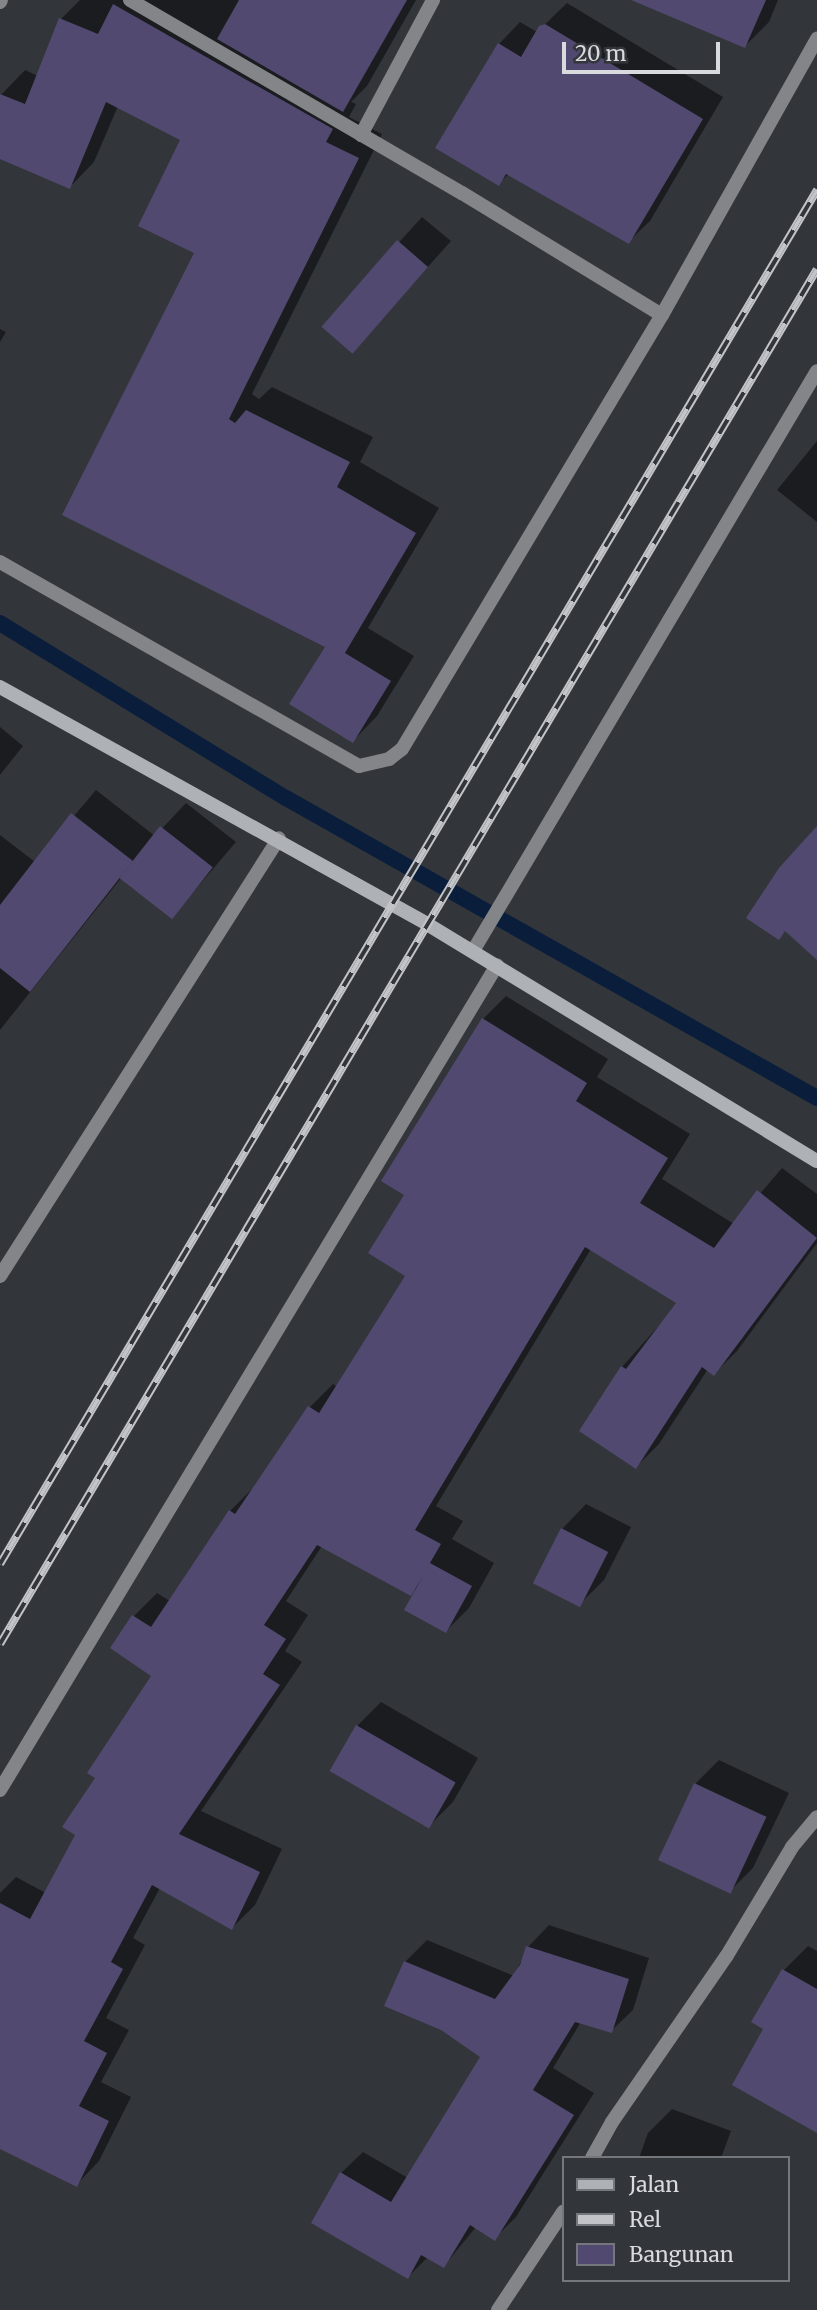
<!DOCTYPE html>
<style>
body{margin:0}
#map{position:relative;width:817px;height:2310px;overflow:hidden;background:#32363b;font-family:Merriweather,serif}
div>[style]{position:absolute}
.shadow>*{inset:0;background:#0007}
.stream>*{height:16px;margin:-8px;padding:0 8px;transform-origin:8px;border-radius:8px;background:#0a1e3c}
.building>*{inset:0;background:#51496f;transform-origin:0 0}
.street>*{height:14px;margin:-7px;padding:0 7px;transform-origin:7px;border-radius:7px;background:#838588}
.secondary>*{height:14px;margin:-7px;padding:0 7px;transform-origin:7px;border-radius:7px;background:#aeb1b6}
.rail>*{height:8px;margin-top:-4px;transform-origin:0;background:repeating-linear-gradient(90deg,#32363b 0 16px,#c2c4c8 0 32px);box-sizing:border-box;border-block:2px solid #c2c4c8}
span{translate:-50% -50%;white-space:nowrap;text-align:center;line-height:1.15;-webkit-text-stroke:5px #32363b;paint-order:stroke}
.legend{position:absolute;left:562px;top:2156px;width:228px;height:126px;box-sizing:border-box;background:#32363b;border:2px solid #74787c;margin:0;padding:9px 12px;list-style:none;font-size:21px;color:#d8dade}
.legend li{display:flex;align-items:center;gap:14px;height:35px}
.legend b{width:35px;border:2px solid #74787c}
.scale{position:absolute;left:562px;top:42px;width:158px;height:32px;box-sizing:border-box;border:4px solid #d8dade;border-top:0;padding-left:9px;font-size:21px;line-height:24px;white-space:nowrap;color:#d8dade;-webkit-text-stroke:5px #32363b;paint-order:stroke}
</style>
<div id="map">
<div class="shadow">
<i style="clip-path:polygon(80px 0,416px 0,367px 86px,351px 102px,356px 104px,349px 117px,382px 134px,252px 394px,259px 399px,272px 387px,373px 437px,360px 462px,439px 508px,368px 628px,414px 656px,377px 716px,353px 741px,327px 646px,65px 514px,196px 252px,182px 140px,118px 106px,94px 162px,70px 187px,0 157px,1px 95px,25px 70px,38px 76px,61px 19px)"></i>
<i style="clip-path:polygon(633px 0,778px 0,769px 22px,745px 46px)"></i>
<i style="clip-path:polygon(567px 3px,723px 97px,650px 221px,628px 242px,509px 174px,499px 183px,499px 44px,520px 22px,537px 32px)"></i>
<i style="clip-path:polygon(422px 217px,451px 241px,375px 326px,323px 326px)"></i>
<i style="clip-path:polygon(0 329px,6px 332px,0 342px)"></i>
<i style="clip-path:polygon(817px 441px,817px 522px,777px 490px)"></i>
<i style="clip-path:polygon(0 727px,23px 746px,0 775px)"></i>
<i style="clip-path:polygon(96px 790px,155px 836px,186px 803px,236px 842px,172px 917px,122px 877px,0 1030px,0 835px,35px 862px)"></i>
<i style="clip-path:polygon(506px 996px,608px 1059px,597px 1077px,690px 1134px,662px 1179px,734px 1224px,782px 1168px,817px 1194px,817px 1243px,737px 1351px,714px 1374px,708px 1369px,659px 1444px,636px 1467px,622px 1367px,679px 1303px,591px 1249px,436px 1506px,463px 1521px,452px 1539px,494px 1563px,469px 1608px,446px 1631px,418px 1587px,410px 1594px,322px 1546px,286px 1601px,308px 1615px,285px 1651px,302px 1662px,201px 1811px,282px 1849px,255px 1905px,232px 1928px,160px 1888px,133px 1938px,145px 1945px,106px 2018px,129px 2030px,101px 2082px,131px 2097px,99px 2161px,76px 2185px,0 2147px,0 1893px,16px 1877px,46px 1893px,77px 1834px,97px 1778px,154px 1675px,113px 1648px,134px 1616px,157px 1593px,170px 1601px,230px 1511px,253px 1488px,310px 1407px,333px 1384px,337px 1387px,407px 1276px,407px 1195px,384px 1180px,483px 1019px)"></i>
<i style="clip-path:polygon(586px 1504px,631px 1527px,604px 1580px,580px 1604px,562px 1529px)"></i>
<i style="clip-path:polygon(381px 1702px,478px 1758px,453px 1802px,429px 1826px,357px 1726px)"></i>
<i style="clip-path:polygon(719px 1760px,789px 1793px,753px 1868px,729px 1892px,695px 1784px)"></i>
<i style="clip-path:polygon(549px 1925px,649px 1958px,633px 2010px,611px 2031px,581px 2022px,553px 2068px,594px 2093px,516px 2217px,494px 2239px,476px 2227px,444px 2266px,428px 2257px,408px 2277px,341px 2173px,363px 2152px,408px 2178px,483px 2056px,405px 1962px,427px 1940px,514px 1976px,528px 1947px)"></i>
<i style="clip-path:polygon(808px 1946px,817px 1951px,817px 2112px,766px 2028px,784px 1970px)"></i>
<i style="clip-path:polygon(672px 2109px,731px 2131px,721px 2158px,639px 2158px,648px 2133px)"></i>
</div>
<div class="stream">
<i style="left:0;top:623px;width:335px;rotate:31.5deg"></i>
<i style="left:286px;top:798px;width:610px;rotate:29.47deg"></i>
</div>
<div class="building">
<i style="clip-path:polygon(239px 0,407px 0,343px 112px,217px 39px)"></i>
<i style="clip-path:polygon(631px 0,766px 0,745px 48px)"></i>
<i style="clip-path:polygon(113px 4px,333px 129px,326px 142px,359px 158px,229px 419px,235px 423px,246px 410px,350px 462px,337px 487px,416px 533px,345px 653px,391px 681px,353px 743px,289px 704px,325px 647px,62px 515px,194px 253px,138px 226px,180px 140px,106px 102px,70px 189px,0 159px,0 94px,25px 104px,59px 18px,98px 34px)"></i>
<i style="clip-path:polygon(545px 24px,703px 119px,629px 244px,506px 174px,499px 186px,435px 148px,498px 43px,521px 57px,539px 26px)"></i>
<i style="left:397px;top:240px;width:41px;height:115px;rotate:41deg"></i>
<i style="clip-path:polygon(71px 813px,133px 861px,30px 992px,0 968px,0 905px)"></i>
<i style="left:160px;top:826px;width:67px;height:66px;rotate:38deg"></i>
<i style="clip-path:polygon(817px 826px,817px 960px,785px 931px,779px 940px,746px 918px,779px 868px)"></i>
<i style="clip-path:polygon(482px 1018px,587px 1083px,576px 1101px,668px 1158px,640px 1203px,714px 1248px,757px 1190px,817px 1238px,714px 1376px,702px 1367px,636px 1469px,579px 1431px,621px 1366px,626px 1369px,676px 1303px,585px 1247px,415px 1530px,441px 1544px,430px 1563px,472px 1586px,446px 1633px,404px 1610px,423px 1576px,411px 1596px,317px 1545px,264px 1625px,286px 1639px,263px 1674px,280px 1685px,179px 1834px,260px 1872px,232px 1930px,152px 1885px,111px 1962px,123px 1969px,84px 2041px,107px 2053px,79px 2106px,109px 2121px,77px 2187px,0 2149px,0 1903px,30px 1919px,75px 1835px,62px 1827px,95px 1778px,87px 1773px,151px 1676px,110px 1648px,132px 1615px,151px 1627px,229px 1510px,235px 1514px,308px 1406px,319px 1413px,405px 1276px,368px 1253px,404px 1195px,381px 1181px)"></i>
<i style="left:561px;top:1528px;width:53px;height:62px;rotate:27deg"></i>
<i style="left:356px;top:1725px;width:115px;height:53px;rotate:30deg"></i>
<i style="left:694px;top:1783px;width:80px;height:85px;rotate:25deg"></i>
<i style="clip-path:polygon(526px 1946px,629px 1979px,612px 2033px,575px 2022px,533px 2090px,574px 2115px,495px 2241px,470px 2225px,444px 2268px,421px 2255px,408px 2279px,311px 2223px,340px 2172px,391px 2202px,480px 2057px,441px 2030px,384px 2006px,404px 1961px,495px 1999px,520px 1965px)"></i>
<i style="clip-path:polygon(782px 1969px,817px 1989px,817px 2133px,732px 2085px,763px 2029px,751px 2022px)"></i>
</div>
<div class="street">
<i style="left:130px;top:0;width:384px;rotate:30.2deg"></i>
<i style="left:462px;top:193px;width:234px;rotate:31.4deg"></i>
<i style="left:0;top:2px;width:2px;rotate:-63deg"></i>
<i style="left:361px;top:135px;width:153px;rotate:-61.9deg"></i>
<i style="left:0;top:562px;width:413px;rotate:29.6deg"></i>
<i style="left:359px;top:766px;width:31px;rotate:-13deg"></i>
<i style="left:389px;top:759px;width:16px;rotate:-38deg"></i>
<i style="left:402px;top:749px;width:506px;rotate:-59.08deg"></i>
<i style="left:662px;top:315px;width:317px;rotate:-60.7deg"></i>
<i style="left:473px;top:951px;width:674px;rotate:-59.33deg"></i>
<i style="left:0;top:1276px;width:519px;rotate:-57.5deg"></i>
<i style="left:0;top:1790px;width:963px;rotate:-58.93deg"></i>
<i style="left:592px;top:2158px;width:41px;rotate:-60.9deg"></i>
<i style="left:612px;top:2122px;width:201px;rotate:-55.4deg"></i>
<i style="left:726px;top:1957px;width:128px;rotate:-59deg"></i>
<i style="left:792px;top:1847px;width:39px;rotate:-50deg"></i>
<i style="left:498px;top:2310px;width:118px;rotate:-56.4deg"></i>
</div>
<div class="secondary">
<i style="left:0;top:687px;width:488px;rotate:29deg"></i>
<i style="left:427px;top:924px;width:456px;rotate:31.3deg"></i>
</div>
<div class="rail">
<i style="left:0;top:1564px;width:1599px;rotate:-59.26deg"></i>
<i style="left:0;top:1644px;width:1599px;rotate:-59.28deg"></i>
</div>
<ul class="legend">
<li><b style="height:9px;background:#aeb1b6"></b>Jalan</li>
<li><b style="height:9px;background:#c2c4c8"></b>Rel</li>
<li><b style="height:19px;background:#51496f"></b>Bangunan</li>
</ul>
<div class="scale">20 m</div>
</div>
